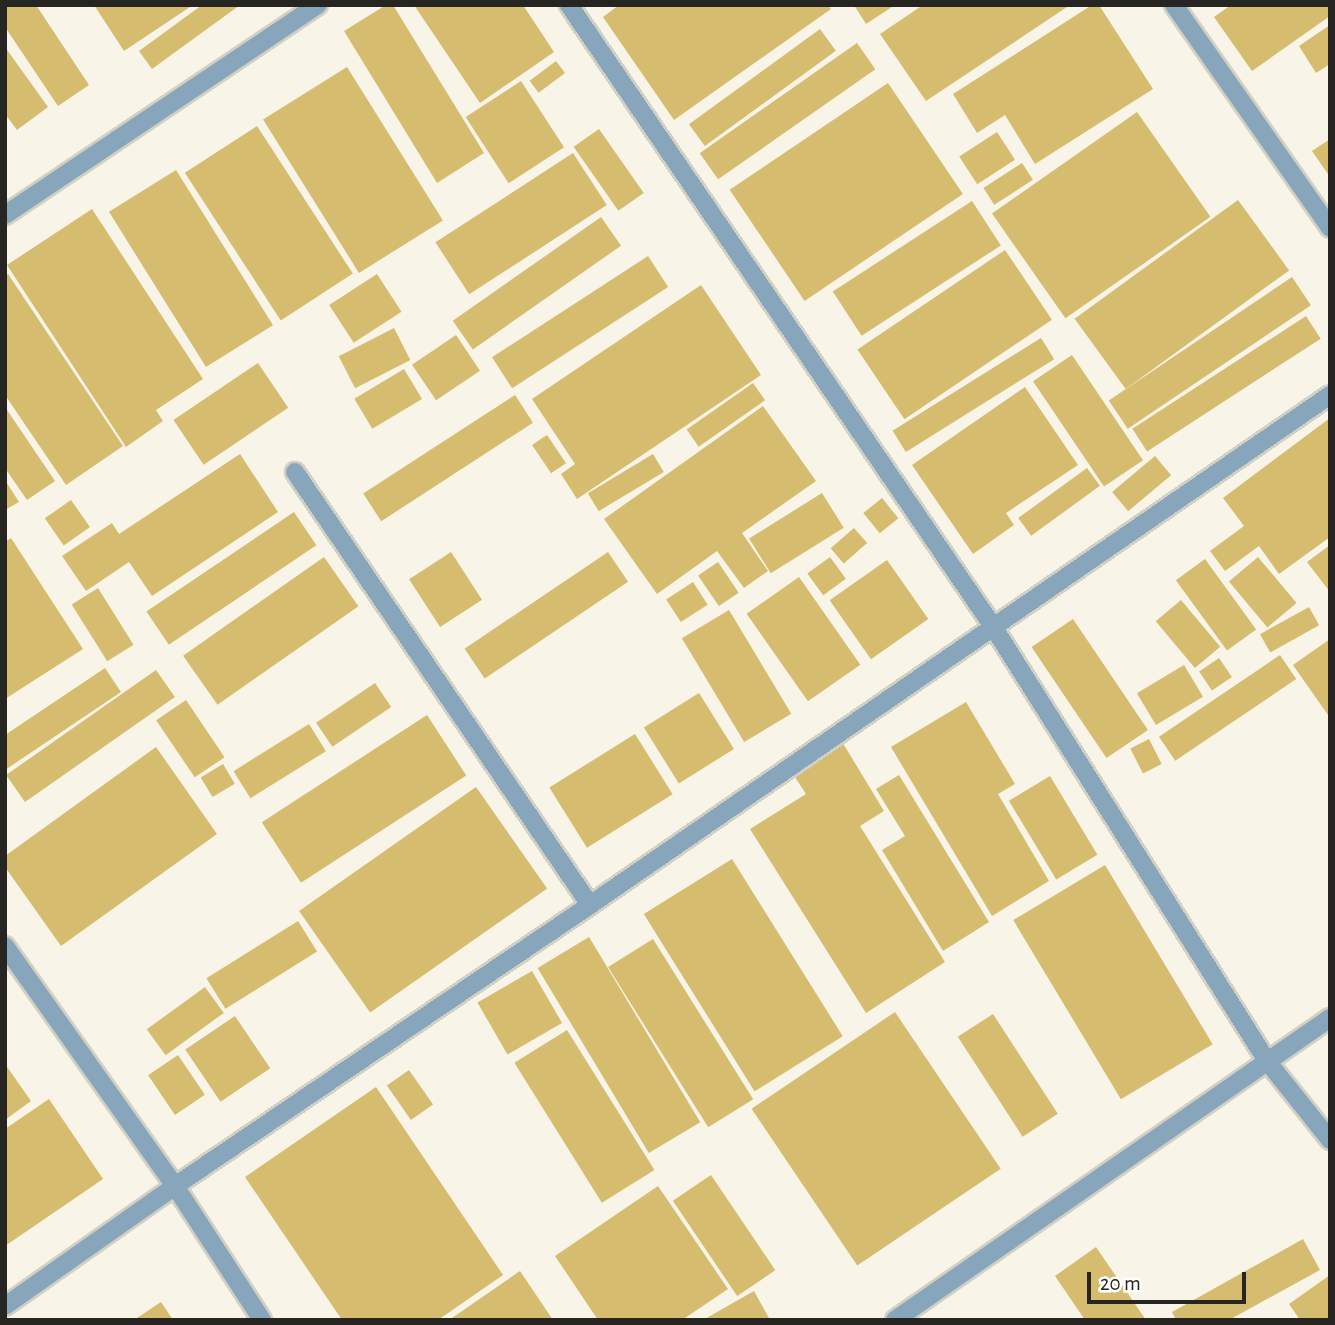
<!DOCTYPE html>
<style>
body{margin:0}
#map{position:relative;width:1335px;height:1325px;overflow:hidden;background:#f8f4e8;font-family:"Alegreya Sans",sans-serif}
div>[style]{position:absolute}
.building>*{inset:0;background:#d6bc6e;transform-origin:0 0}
.roads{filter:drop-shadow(2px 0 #d2cfc4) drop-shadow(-2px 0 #d2cfc4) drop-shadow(0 2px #d2cfc4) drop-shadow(0 -2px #d2cfc4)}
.minor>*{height:18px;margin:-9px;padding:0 9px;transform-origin:9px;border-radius:9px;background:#87a5bb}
span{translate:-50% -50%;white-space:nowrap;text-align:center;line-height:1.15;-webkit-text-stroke:5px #fff;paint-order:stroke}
.frame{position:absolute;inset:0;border:7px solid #272521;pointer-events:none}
.scale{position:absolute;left:1087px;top:1272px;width:159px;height:32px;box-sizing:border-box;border:4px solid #272521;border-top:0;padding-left:9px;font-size:21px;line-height:24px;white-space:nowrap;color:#272521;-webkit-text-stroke:5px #fff;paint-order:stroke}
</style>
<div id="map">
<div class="building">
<i style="clip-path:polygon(5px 5px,36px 5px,89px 85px,58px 106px,5px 27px)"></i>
<i style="clip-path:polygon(94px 5px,193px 5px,124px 51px)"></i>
<i style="clip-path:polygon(202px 5px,240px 5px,152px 69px,139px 51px)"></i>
<i style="clip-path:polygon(386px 5px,393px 5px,484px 153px,437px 183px,344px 31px)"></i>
<i style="clip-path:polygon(414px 5px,523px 5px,554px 52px,480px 103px)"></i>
<i style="clip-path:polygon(619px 5px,828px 5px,831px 9px,674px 120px,603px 17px)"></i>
<i style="clip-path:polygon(854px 5px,895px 5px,866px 24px)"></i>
<i style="clip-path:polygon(923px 5px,1070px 5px,926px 101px,880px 34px)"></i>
<i style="clip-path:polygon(1092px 5px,1099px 5px,1153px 89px,1035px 164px,1005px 115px,977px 133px,953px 94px)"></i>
<i style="clip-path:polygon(1231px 5px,1330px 5px,1330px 16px,1252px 71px,1214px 17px)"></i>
<i style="clip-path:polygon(1330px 25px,1330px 64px,1316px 73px,1299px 46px)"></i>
<i style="left:820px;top:29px;width:27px;height:162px;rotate:54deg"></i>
<i style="left:857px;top:43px;width:32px;height:192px;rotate:55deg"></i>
<i style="clip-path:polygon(5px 47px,48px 107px,17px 130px,5px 114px)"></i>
<i style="left:556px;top:61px;width:15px;height:33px;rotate:53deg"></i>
<i style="left:347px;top:67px;width:181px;height:99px;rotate:58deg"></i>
<i style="left:521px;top:81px;width:79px;height:66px;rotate:57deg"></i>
<i style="left:888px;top:83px;width:134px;height:191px;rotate:56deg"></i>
<i style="left:1137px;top:112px;width:128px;height:177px;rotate:55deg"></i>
<i style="left:257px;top:126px;width:176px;height:86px;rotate:57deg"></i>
<i style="left:599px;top:129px;width:78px;height:31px;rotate:55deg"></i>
<i style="left:997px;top:132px;width:33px;height:45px;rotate:57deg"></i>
<i style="clip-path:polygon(1330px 139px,1330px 177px,1312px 151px)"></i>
<i style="left:573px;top:153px;width:62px;height:164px;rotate:57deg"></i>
<i style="left:1022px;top:163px;width:20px;height:46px;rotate:57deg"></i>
<i style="left:176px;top:170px;width:183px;height:79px;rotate:58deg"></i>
<i style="left:1238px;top:200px;width:87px;height:202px;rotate:54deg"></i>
<i style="left:972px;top:201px;width:53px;height:166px;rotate:57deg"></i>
<i style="clip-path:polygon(92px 209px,203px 379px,156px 410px,163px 421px,126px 447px,7px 265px)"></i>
<i style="left:601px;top:217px;width:35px;height:181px;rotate:55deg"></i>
<i style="left:1005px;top:250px;width:84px;height:178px;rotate:56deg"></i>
<i style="left:648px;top:256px;width:37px;height:186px;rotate:57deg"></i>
<i style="clip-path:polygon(8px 274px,123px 446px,66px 485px,5px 395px,5px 276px)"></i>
<i style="left:377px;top:274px;width:45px;height:57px;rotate:57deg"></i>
<i style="left:1292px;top:277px;width:34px;height:221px;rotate:56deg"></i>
<i style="clip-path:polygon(701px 285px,761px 375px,577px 499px,561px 474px,575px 464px,532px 399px)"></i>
<i style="left:1306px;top:316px;width:27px;height:207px;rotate:57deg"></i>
<i style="left:394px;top:328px;width:36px;height:62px;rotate:63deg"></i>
<i style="left:456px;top:335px;width:43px;height:53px;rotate:56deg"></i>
<i style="left:1041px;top:338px;width:25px;height:175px;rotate:58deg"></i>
<i style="left:1072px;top:355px;width:127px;height:47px;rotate:56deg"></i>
<i style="left:258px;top:363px;width:54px;height:102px;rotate:56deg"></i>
<i style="left:404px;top:369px;width:35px;height:58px;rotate:59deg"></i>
<i style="left:753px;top:383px;width:21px;height:81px;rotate:55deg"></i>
<i style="clip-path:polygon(1025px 387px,1078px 465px,1006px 513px,1014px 525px,973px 554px,912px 465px)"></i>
<i style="left:515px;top:395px;width:33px;height:181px;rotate:57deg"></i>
<i style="clip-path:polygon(763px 406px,816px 481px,742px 533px,768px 571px,744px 588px,717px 551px,657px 594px,604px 519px)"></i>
<i style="clip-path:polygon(5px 407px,55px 481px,27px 500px,5px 468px)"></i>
<i style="clip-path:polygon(1330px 418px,1330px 537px,1279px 574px,1259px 546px,1225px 571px,1210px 551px,1244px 526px,1223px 498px)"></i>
<i style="left:547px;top:435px;width:34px;height:18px;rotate:56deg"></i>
<i style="clip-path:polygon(240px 454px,278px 512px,152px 596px,129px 562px,86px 591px,62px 556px,112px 523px,119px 534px)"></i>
<i style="left:653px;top:454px;width:21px;height:76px;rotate:59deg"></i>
<i style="left:1155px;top:456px;width:25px;height:56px;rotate:50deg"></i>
<i style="left:1087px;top:468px;width:22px;height:85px;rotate:54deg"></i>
<i style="clip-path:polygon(5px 480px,19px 502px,5px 510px)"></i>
<i style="left:822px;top:493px;width:41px;height:86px;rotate:58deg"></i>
<i style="left:882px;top:498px;width:26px;height:24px;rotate:51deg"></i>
<i style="left:71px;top:500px;width:33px;height:32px;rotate:55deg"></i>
<i style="left:294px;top:512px;width:40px;height:178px;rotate:56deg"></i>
<i style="left:854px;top:528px;width:20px;height:31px;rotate:49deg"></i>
<i style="clip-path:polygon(11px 538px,83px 649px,5px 699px,5px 542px)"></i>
<i style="clip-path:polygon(1330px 545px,1330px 592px,1307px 562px)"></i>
<i style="left:451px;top:552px;width:57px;height:50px;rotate:57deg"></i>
<i style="left:608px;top:552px;width:36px;height:173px;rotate:56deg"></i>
<i style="left:324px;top:557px;width:60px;height:172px;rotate:55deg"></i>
<i style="left:830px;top:557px;width:27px;height:28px;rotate:54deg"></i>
<i style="left:1258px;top:557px;width:60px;height:38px;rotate:50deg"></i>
<i style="left:1205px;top:559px;width:87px;height:36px;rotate:54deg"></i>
<i style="left:887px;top:560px;width:72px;height:70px;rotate:55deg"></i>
<i style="left:718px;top:562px;width:37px;height:24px;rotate:56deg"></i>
<i style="left:799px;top:577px;width:107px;height:64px;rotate:55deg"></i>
<i style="left:693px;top:582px;width:27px;height:32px;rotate:57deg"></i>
<i style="left:98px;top:588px;width:67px;height:31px;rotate:58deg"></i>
<i style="left:1181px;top:600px;width:61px;height:33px;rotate:50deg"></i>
<i style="left:1309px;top:607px;width:21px;height:56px;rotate:61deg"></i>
<i style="left:729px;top:610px;width:121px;height:55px;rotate:59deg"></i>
<i style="left:1073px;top:619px;width:134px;height:50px;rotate:56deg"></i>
<i style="clip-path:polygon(1330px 639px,1330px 714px,1328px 715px,1293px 665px)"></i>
<i style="left:1280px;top:655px;width:29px;height:146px;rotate:56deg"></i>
<i style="left:1219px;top:658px;width:23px;height:24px;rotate:56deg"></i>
<i style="left:1184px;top:665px;width:37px;height:55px;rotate:59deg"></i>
<i style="clip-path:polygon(105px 668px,121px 692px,5px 770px,5px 735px)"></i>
<i style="left:156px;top:670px;width:33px;height:183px;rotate:55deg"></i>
<i style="left:375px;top:683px;width:29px;height:71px;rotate:56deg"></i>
<i style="left:699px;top:693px;width:66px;height:65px;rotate:58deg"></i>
<i style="left:186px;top:700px;width:69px;height:36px;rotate:56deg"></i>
<i style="clip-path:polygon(966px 702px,1015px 784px,998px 794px,1049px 881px,992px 916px,891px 747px)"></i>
<i style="left:427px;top:715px;width:72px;height:197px;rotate:57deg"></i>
<i style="left:309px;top:724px;width:32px;height:89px;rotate:58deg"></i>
<i style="left:635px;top:734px;width:71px;height:101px;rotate:58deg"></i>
<i style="left:1149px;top:739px;width:28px;height:21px;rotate:63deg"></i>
<i style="clip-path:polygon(841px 740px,884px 811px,860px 826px,945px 962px,866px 1013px,750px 829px,806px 794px,791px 771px)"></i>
<i style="clip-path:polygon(156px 747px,217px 834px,61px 946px,5px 867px,5px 856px)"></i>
<i style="left:223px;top:764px;width:23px;height:26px;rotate:59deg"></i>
<i style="clip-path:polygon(899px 775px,989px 922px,943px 951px,882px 850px,905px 836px,876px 789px)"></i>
<i style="left:1050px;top:776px;width:92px;height:48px;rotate:59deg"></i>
<i style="left:476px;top:787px;width:124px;height:216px;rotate:55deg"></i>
<i style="left:732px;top:859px;width:209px;height:104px;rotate:58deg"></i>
<i style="left:1105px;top:865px;width:209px;height:107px;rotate:59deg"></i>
<i style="left:298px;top:921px;width:36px;height:108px;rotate:58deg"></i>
<i style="left:589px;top:937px;width:216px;height:60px;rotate:59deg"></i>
<i style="left:653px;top:939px;width:189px;height:53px;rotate:58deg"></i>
<i style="left:532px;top:971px;width:60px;height:63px;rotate:60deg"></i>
<i style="left:205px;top:987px;width:32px;height:72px;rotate:54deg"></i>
<i style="left:895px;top:1012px;width:189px;height:173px;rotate:56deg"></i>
<i style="left:993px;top:1014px;width:119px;height:42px;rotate:57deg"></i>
<i style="left:235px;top:1016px;width:63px;height:60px;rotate:56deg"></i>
<i style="left:567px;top:1030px;width:165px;height:62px;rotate:58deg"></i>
<i style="left:178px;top:1055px;width:48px;height:36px;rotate:56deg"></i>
<i style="clip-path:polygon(5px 1064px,31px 1101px,5px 1120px)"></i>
<i style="left:409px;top:1070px;width:42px;height:27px;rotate:55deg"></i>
<i style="clip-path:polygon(376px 1087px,503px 1275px,438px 1320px,342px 1320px,245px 1177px)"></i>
<i style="clip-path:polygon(49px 1099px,103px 1179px,5px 1246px,5px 1129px)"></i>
<i style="left:711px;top:1175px;width:115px;height:46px;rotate:56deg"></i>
<i style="clip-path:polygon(658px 1186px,728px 1289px,682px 1320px,598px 1320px,555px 1256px)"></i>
<i style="clip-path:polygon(1303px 1239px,1320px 1270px,1229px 1320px,1176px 1320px,1172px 1312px)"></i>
<i style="clip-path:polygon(1096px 1247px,1146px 1320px,1085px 1320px,1055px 1276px)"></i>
<i style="clip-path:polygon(520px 1271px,553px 1320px,449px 1320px)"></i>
<i style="clip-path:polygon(1330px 1275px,1330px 1320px,1300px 1320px,1289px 1304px)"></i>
<i style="clip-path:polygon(754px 1291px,770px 1320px,703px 1320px)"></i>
<i style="clip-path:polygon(161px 1302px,173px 1320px,134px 1320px)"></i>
</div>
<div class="roads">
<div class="minor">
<i style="left:569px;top:5px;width:754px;rotate:55.7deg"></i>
<i style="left:994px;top:628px;width:512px;rotate:57.77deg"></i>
<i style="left:1267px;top:1061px;width:101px;rotate:51.4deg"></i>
<i style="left:1174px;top:5px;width:272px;rotate:55deg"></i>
<i style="left:5px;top:215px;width:377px;rotate:-33.9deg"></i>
<i style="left:295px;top:472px;width:524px;rotate:55.73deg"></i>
<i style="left:5px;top:946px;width:294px;rotate:54.7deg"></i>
<i style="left:175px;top:1186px;width:160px;rotate:57deg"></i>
<i style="left:5px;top:1306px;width:208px;rotate:-35.2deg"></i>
<i style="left:175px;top:1186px;width:501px;rotate:-34.1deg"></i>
<i style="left:590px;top:905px;width:899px;rotate:-34.57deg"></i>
<i style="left:895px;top:1320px;width:530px;rotate:-34.77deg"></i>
</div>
</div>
<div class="frame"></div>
<div class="scale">20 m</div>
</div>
